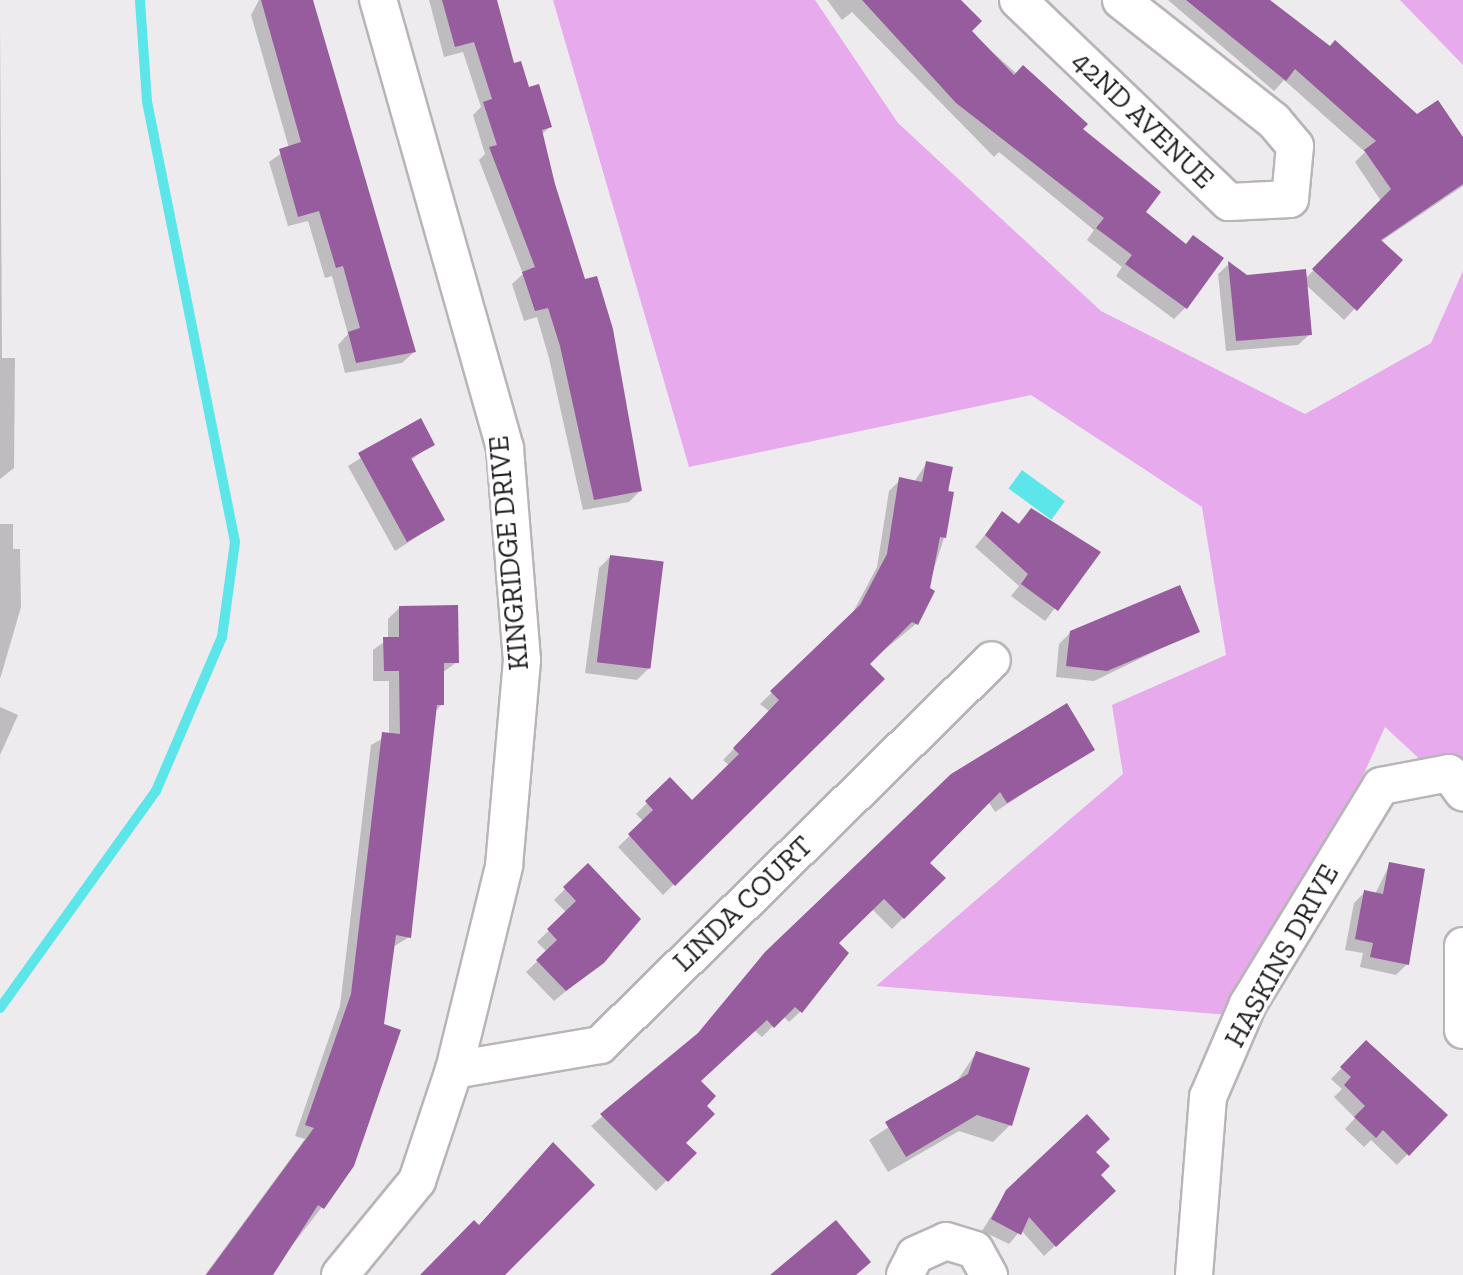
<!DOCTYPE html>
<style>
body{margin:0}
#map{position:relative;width:1463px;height:1275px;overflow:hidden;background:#eeebef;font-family:"Zilla Slab",serif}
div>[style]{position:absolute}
.green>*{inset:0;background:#e7aaed}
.water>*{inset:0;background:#5de6ea;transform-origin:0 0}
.shadow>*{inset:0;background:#0003}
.stream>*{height:10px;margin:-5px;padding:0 5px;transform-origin:5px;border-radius:5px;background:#5de6ea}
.building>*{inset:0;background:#975c9d;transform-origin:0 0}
.roads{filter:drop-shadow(2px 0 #b8b4b8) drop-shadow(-2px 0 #b8b4b8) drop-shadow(0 2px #b8b4b8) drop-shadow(0 -2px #b8b4b8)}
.minor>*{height:36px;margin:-18px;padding:0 18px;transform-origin:18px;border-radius:18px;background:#fff}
span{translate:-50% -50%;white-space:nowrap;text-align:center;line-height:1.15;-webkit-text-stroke:7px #fff;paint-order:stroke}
.street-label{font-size:28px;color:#1d1b1d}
</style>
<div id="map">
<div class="green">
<i style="clip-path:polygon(553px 0,815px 0,898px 123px,1101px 311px,1305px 414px,1431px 343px,1463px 271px,1463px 799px,1385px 727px,1254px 1017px,876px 986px,1123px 774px,1112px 705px,1226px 655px,1202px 507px,1031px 395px,689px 467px)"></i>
<i style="clip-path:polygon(1400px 0,1463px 0,1463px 65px)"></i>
</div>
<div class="water">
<i style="left:1022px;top:470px;width:53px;height:23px;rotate:36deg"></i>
</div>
<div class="shadow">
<i style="clip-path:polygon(259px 0,312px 0,414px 352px,402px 363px,345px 373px,338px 345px,348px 334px,332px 276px,325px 278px,308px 221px,288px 226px,269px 162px,289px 148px,251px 15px)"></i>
<i style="clip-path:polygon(429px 0,494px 0,512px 66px,550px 127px,541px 135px,640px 491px,629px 502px,583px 510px,549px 358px,537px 317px,524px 321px,512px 284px,523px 274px,479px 160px,485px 154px,473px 115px,481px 107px,463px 52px,444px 57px)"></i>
<i style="clip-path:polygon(827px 0,959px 0,969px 31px,1080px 130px,1144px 213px,1185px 246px,1221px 258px,1185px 308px,1174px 319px,1116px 276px,1122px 267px,1087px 240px,1094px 230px,999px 152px,994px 157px,852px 12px,842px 20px)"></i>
<i style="clip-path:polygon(1168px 0,1261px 0,1417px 116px,1463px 141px,1463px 186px,1380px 242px,1400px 260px,1344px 320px,1305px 284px,1310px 334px,1298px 345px,1226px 351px,1218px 274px,1229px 264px,1247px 277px,1305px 279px,1381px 201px,1355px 162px,1365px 152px,1284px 80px,1274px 91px)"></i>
<i style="clip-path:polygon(0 21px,2px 358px,15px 358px,14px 468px,0 479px)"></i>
<i style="clip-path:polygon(420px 421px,432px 444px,410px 461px,443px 520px,395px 551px,348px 466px)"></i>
<i style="clip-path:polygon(926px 464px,951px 468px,944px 538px,916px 624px,867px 664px,882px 679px,663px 895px,618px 847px,644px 822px,636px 814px,670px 780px,692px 803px,730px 766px,723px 760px,770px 712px,760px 704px,850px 618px,877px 567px,889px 491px,900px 480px,914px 482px)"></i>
<i style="clip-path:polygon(1031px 510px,1098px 552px,1045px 621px,1011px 596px,1019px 586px,975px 547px,1002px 514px,1017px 525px)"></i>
<i style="clip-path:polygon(0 524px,13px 524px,13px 549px,20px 549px,21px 607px,0 679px)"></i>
<i style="clip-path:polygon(610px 557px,648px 669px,637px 680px,585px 673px,599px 568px)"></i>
<i style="clip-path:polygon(399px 608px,457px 662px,442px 673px,442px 704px,434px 713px,409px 937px,393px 947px,322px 1207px,269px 1275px,205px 1275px,305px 1139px,295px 1136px,340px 1006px,371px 745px,389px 735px,389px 681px,373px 681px,373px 650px,388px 639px,388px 619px)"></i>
<i style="clip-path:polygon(1197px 631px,1094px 681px,1056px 677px,1059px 644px,1071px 632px)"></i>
<i style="clip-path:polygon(0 707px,18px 715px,0 755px)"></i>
<i style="clip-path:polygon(1092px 749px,995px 812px,988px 801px,927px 863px,943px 878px,892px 929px,871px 908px,837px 943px,846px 953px,800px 1012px,789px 1022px,783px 1016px,762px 1037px,754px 1030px,699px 1081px,704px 1106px,684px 1143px,694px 1153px,656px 1191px,591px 1126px,692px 1040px,952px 775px)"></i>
<i style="clip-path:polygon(1390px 864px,1407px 964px,1396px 975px,1360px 967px,1363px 953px,1345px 950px,1354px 903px,1365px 892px,1375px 894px)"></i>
<i style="clip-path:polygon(588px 866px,602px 961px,554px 1001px,526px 972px,547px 952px,537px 942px,567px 913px,554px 900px)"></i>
<i style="clip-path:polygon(1366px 1043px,1441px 1120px,1397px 1165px,1371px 1140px,1364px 1147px,1345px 1129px,1355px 1118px,1334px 1097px,1342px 1089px,1331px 1079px)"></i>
<i style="clip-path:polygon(976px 1053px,1010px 1125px,993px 1142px,959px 1131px,888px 1172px,869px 1140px,955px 1084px)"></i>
<i style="clip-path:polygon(1094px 1153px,1102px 1202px,1044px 1256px,1021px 1230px,1009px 1244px,982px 1231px,1007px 1191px)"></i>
</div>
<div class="stream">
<i style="left:0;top:1008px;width:267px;rotate:-54.3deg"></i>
<i style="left:156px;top:791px;width:168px;rotate:-66.8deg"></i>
<i style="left:222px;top:637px;width:96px;rotate:-82.2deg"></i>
<i style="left:235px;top:542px;width:450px;rotate:-101.3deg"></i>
<i style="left:147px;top:101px;width:101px;rotate:-94deg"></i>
</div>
<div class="building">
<i style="clip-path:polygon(261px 0,313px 0,416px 352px,356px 363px,348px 332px,360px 328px,343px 266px,336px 268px,319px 211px,298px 217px,279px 149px,301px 142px)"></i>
<i style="clip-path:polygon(442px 0,497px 0,514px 63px,521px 61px,529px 87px,539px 84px,552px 127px,542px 130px,555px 184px,585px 279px,597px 276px,613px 329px,642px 491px,594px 500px,560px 346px,548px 308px,535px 311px,522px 272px,535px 267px,489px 147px,497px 145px,483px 102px,492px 99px,474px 42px,455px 47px)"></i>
<i style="clip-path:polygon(862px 0,961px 0,982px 21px,972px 31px,1014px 75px,1023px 65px,1088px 124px,1083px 129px,1161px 192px,1146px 212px,1186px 244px,1193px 235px,1224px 258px,1187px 309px,1125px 264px,1132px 255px,1096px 228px,1104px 218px,956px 103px)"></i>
<i style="clip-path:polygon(1186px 0,1270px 0,1330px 46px,1335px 40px,1417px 114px,1438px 100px,1463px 137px,1463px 184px,1381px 240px,1403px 260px,1357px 311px,1312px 269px,1391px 189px,1364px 150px,1376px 141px,1295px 69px,1286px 81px)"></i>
<i style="clip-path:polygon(1228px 261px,1247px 275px,1306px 269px,1312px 335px,1236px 341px)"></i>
<i style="clip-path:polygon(421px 418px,435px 445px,411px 458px,445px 520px,407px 542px,358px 453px)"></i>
<i style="clip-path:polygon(926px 461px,953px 467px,948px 491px,954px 492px,946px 538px,940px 537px,930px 588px,935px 591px,918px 625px,912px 622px,870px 664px,885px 679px,675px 886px,628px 834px,653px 810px,645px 801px,670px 777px,692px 800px,739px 754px,733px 748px,779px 700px,770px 691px,860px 605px,887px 554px,899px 477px,922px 482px)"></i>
<i style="clip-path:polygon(1031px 508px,1101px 552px,1058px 611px,1021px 584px,1028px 574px,985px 535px,1002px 511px,1019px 524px)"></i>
<i style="left:610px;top:555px;width:54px;height:108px;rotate:7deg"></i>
<i style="clip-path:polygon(1180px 585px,1200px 632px,1107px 671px,1066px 666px,1070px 631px)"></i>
<i style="clip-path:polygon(458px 605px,459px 663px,444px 663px,444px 705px,437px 705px,411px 938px,396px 935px,384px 1024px,401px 1030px,354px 1166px,324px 1209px,318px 1205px,273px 1275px,206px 1275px,314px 1128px,305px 1125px,351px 994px,382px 732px,400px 734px,399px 671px,384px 671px,383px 637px,399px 637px,399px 606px)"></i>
<i style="clip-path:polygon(1067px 703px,1095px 750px,1007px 803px,1000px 792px,930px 863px,946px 878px,904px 919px,884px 899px,839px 943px,849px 953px,802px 1013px,795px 1007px,774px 1028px,767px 1020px,701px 1081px,716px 1096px,707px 1106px,715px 1114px,686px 1143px,697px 1153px,668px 1182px,600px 1114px,698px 1033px,765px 952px,951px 774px)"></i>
<i style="clip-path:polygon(1389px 862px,1425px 869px,1409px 965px,1370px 957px,1373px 943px,1355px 939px,1364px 890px,1383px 894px)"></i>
<i style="clip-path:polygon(588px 863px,641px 919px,604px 963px,566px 991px,536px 960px,557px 940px,547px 929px,576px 901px,563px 887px)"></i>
<i style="clip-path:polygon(1366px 1040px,1448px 1115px,1409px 1156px,1383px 1130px,1376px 1138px,1354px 1117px,1365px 1106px,1344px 1085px,1351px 1077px,1340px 1067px)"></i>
<i style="clip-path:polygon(976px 1051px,1030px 1068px,1012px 1126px,977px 1115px,906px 1157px,885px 1122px,968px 1074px)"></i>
<i style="clip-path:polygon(1087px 1114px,1110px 1139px,1096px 1152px,1110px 1166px,1101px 1175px,1116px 1191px,1056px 1247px,1029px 1217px,1021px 1235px,991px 1219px,1006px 1190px)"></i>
<i style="clip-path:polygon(553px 1142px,595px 1185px,505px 1275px,420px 1275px,474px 1220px,479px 1225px)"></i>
<i style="clip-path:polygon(836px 1220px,871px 1262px,856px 1275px,770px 1275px)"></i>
</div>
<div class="roads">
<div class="minor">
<i style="left:1018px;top:0;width:292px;rotate:43.8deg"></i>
<i style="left:1229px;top:202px;width:61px;rotate:-2.8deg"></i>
<i style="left:1290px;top:199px;width:53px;rotate:-84.6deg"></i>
<i style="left:1295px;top:146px;width:33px;rotate:-130deg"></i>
<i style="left:1274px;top:121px;width:195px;rotate:-141.7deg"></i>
<i style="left:1463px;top:946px;width:84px;rotate:90deg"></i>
<i style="left:454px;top:1070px;width:148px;rotate:-9.7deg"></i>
<i style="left:600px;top:1045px;width:549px;rotate:-44.48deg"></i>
<i style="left:340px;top:1275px;width:122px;rotate:-50.7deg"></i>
<i style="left:417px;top:1181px;width:117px;rotate:-71.6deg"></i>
<i style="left:454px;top:1070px;width:210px;rotate:-76.2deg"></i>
<i style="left:504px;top:866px;width:207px;rotate:-85deg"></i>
<i style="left:522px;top:660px;width:213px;rotate:-94.6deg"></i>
<i style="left:505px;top:448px;width:466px;rotate:-105.8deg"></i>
<i style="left:905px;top:1275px;width:22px;rotate:-63deg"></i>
<i style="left:915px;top:1255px;width:34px;rotate:-24deg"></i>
<i style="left:946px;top:1241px;width:30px;rotate:17deg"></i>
<i style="left:975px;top:1250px;width:29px;rotate:61deg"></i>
<i style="left:1194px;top:1275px;width:179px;rotate:-85.5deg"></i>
<i style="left:1208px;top:1097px;width:101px;rotate:-66.7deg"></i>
<i style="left:1248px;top:1004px;width:255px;rotate:-58.6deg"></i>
<i style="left:1381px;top:786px;width:69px;rotate:-10.8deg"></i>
<i style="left:1449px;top:773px;width:24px;rotate:54deg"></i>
</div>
</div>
<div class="street-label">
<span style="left:1143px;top:120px;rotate:44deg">42ND AVENUE</span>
<span style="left:509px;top:553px;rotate:-95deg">KINGRIDGE DRIVE</span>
<span style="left:743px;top:904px;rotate:-44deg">LINDA COURT</span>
<span style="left:1282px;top:956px;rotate:-61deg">HASKINS DRIVE</span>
</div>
</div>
